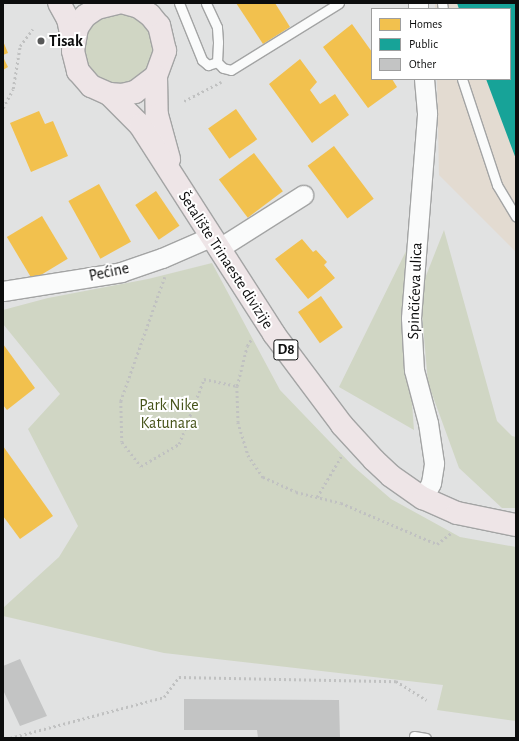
<!DOCTYPE html>
<meta charset="utf-8">
<style>
body{margin:0}
#map{position:relative;width:519px;height:741px;overflow:hidden;background:#e1e2e2;font-family:"Alegreya Sans",sans-serif}
div>[style]{position:absolute}
.commercial>*{inset:0;background:#e3dbd1}
.green>*{inset:0;background:#d0d6c4}
.homes>*{inset:0;background:#f2c14e;transform-origin:0 0}
.public>*{inset:0;background:#17a398}
.building>*{inset:0;background:#c3c4c4}
.path>*{height:2.5px;margin-top:-1.25px;transform-origin:0;background:repeating-linear-gradient(90deg,#c0c1c1 0 2px,transparent 0 5px)}
.roads{filter:drop-shadow(1px 0 #a3a4a4) drop-shadow(-1px 0 #a3a4a4) drop-shadow(0 1px #a3a4a4) drop-shadow(0 -1px #a3a4a4)}
.lane>*{height:9px;margin:-4.5px;padding:0 4.5px;transform-origin:4.5px;border-radius:4.5px;background:#fafbfb}
.street>*{height:19px;margin:-9.5px;padding:0 9.5px;transform-origin:9.5px;border-radius:9.5px;background:#fafbfb}
.primary>*{height:22px;margin:-11px;padding:0 11px;transform-origin:11px;border-radius:11px;background:#eee5e7}
.dots>*{width:11px;height:11px;translate:-50% -50%;box-sizing:border-box;border:2px solid #fff;border-radius:50%}
span{translate:-50% -50%;white-space:nowrap;text-align:center;line-height:1.15;-webkit-text-stroke:4px #fff;paint-order:stroke}
.shield-label span{padding:1px 3px;background:#fff;border:1px solid;border-radius:3px;-webkit-text-stroke-width:0}
.shield-label{font-size:15px;color:#0c0d0d;font-weight:700}
.poi-label{font-size:16px;color:#0c0d0d;font-weight:700}
.left{translate:0 -50%;text-align:left}
.street-label{font-size:16px;color:#0c0d0d}
.park-label{font-size:16px;color:#465319}
.frame{position:absolute;inset:0;border:4px solid #0c0d0d;pointer-events:none}
.legend{position:absolute;left:371px;top:8px;width:140px;height:72px;box-sizing:border-box;background:#fff;border:1px solid #9e9e9e;margin:0;padding:5px 7px;list-style:none;font-size:12px;color:#0c0d0d}
.legend li{display:flex;align-items:center;gap:8px;height:20px}
.legend b{width:20px;border:1px solid #9e9e9e}
</style>
<div id="map">
<div class="commercial">
<i style="clip-path:polygon(435px 3px,516px 3px,516px 252px,439px 175px,437px 79px,510px 79px,510px 9px,435px 9px)"></i>
</div>
<div class="green">
<i style="clip-path:polygon(109px 11px,135px 13px,153px 30px,154px 67px,124px 88px,88px 75px,80px 37px,87px 25px)"></i>
<i style="clip-path:polygon(444px 230px,497px 421px,512px 436px,516px 437px,516px 508px,502px 508px,459px 468px,428px 383px,420px 291px)"></i>
<i style="clip-path:polygon(408px 247px,407px 336px,414px 430px,339px 387px)"></i>
<i style="clip-path:polygon(212px 263px,280px 390px,353px 466px,391px 499px,460px 537px,516px 547px,516px 721px,437px 710px,443px 685px,164px 653px,3px 616px,3px 608px,59px 557px,78px 526px,28px 429px,60px 394px,3px 324px,3px 310px,48px 298px,148px 279px)"></i>
</div>
<div class="homes">
<i style="clip-path:polygon(236px 3px,275px 3px,290px 27px,263px 44px)"></i>
<i style="clip-path:polygon(352px 24px,372px 52px,372px 79px,392px 79px,397px 87px,368px 108px,323px 47px)"></i>
<i style="clip-path:polygon(3px 41px,8px 53px,3px 55px)"></i>
<i style="clip-path:polygon(3px 57px,8px 67px,3px 70px)"></i>
<i style="clip-path:polygon(300px 59px,317px 82px,310px 90px,320px 104px,335px 94px,349px 115px,312px 143px,269px 84px)"></i>
<i style="left:236px;top:109px;width:37px;height:34px;rotate:55deg"></i>
<i style="clip-path:polygon(39px 111px,45px 124px,53px 121px,68px 156px,31px 172px,10px 123px)"></i>
<i style="left:334px;top:146px;width:66px;height:33px;rotate:53deg"></i>
<i style="left:254px;top:153px;width:48px;height:44px;rotate:53deg"></i>
<i style="left:99px;top:184px;width:66px;height:35px;rotate:61deg"></i>
<i style="left:156px;top:191px;width:42px;height:25px;rotate:56deg"></i>
<i style="left:42px;top:216px;width:50px;height:41px;rotate:59deg"></i>
<i style="clip-path:polygon(302px 239px,313px 252px,316px 250px,327px 262px,324px 265px,335px 278px,308px 299px,275px 259px)"></i>
<i style="left:321px;top:296px;width:38px;height:28px;rotate:55deg"></i>
<i style="clip-path:polygon(3px 344px,35px 388px,7px 410px,3px 405px)"></i>
<i style="clip-path:polygon(3px 446px,53px 516px,20px 539px,3px 516px)"></i>
</div>
<div class="public">
<i style="clip-path:polygon(457px 3px,516px 3px,516px 159px,486px 79px,510px 79px,510px 9px,459px 9px)"></i>
</div>
<div class="building">
<i style="clip-path:polygon(20px 659px,47px 716px,20px 726px,3px 690px,3px 666px)"></i>
<i style="clip-path:polygon(184px 699px,339px 700px,340px 738px,258px 738px,257px 730px,184px 730px)"></i>
</div>
<div class="path">
<i style="left:184px;top:101px;width:42px;rotate:-27.2deg"></i>
<i style="left:3px;top:108px;width:21px;rotate:-62deg"></i>
<i style="left:13px;top:89px;width:44px;rotate:-80.8deg"></i>
<i style="left:20px;top:46px;width:21px;rotate:-53deg"></i>
<i style="left:165px;top:277px;width:132px;rotate:109.5deg"></i>
<i style="left:121px;top:401px;width:41px;rotate:88.6deg"></i>
<i style="left:122px;top:442px;width:31px;rotate:52deg"></i>
<i style="left:141px;top:466px;width:44px;rotate:-30.1deg"></i>
<i style="left:179px;top:444px;width:70px;rotate:-69deg"></i>
<i style="left:204px;top:379px;width:34px;rotate:12deg"></i>
<i style="left:237px;top:386px;width:41px;rotate:-76deg"></i>
<i style="left:247px;top:346px;width:9px;rotate:-58deg"></i>
<i style="left:237px;top:386px;width:36px;rotate:88deg"></i>
<i style="left:238px;top:422px;width:34px;rotate:73deg"></i>
<i style="left:248px;top:455px;width:27px;rotate:56deg"></i>
<i style="left:263px;top:477px;width:36px;rotate:24deg"></i>
<i style="left:296px;top:492px;width:46px;rotate:13.7deg"></i>
<i style="left:341px;top:503px;width:104px;rotate:23.1deg"></i>
<i style="left:437px;top:544px;width:18px;rotate:-38deg"></i>
<i style="left:317px;top:497px;width:49px;rotate:-59.2deg"></i>
<i style="left:10px;top:738px;width:159px;rotate:-14.9deg"></i>
<i style="left:164px;top:697px;width:25px;rotate:-53deg"></i>
<i style="left:179px;top:677px;width:217px;rotate:1.1deg"></i>
<i style="left:396px;top:681px;width:36px;rotate:32deg"></i>
</div>
<div class="roads">
<div class="lane">
<i style="left:179px;top:3px;width:61px;rotate:68deg"></i>
<i style="left:202px;top:60px;width:8px;rotate:40deg"></i>
<i style="left:208px;top:65px;width:9px;rotate:-18deg"></i>
<i style="left:217px;top:62px;width:20px;rotate:-87deg"></i>
<i style="left:218px;top:42px;width:15px;rotate:-94deg"></i>
<i style="left:217px;top:27px;width:26px;rotate:-115deg"></i>
<i style="left:442px;top:3px;width:6px;rotate:81deg"></i>
<i style="left:217px;top:62px;width:8px;rotate:45deg"></i>
<i style="left:223px;top:68px;width:8px;rotate:14deg"></i>
<i style="left:231px;top:70px;width:127px;rotate:-31.8deg"></i>
<i style="left:462px;top:79px;width:112px;rotate:71.7deg"></i>
<i style="left:497px;top:185px;width:37px;rotate:59deg"></i>
<i style="left:414px;top:736px;width:12px;rotate:9deg"></i>
</div>
<div class="street">
<i style="left:418px;top:3px;width:6px;rotate:90deg"></i>
<i style="left:218px;top:249px;width:101px;rotate:-32.4deg"></i>
<i style="left:3px;top:291px;width:120px;rotate:-9.1deg"></i>
<i style="left:121px;top:272px;width:43px;rotate:-18.9deg"></i>
<i style="left:162px;top:258px;width:52px;rotate:-23.6deg"></i>
<i style="left:423px;top:498px;width:17px;rotate:-62deg"></i>
<i style="left:431px;top:483px;width:20px;rotate:-81deg"></i>
<i style="left:434px;top:463px;width:40px;rotate:-98.5deg"></i>
<i style="left:428px;top:423px;width:55px;rotate:-104.8deg"></i>
<i style="left:414px;top:370px;width:52px;rotate:-93.3deg"></i>
<i style="left:411px;top:318px;width:206px;rotate:-85.5deg"></i>
<i style="left:427px;top:113px;width:34px;rotate:-95deg"></i>
</div>
<div class="primary">
<i style="left:59px;top:3px;width:18px;rotate:61deg"></i>
<i style="left:68px;top:19px;width:24px;rotate:78deg"></i>
<i style="left:117px;top:3px;width:21px;rotate:166deg"></i>
<i style="left:97px;top:8px;width:14px;rotate:146deg"></i>
<i style="left:85px;top:16px;width:14px;rotate:124deg"></i>
<i style="left:77px;top:28px;width:23px;rotate:100deg"></i>
<i style="left:73px;top:51px;width:21px;rotate:76deg"></i>
<i style="left:78px;top:71px;width:20px;rotate:49deg"></i>
<i style="left:91px;top:86px;width:20px;rotate:24deg"></i>
<i style="left:109px;top:94px;width:13px;rotate:4deg"></i>
<i style="left:122px;top:95px;width:13px;rotate:-13deg"></i>
<i style="left:135px;top:92px;width:26px;rotate:-37deg"></i>
<i style="left:156px;top:76px;width:27px;rotate:-70deg"></i>
<i style="left:165px;top:51px;width:26px;rotate:-103deg"></i>
<i style="left:159px;top:26px;width:14px;rotate:-129deg"></i>
<i style="left:150px;top:15px;width:14px;rotate:-144deg"></i>
<i style="left:139px;top:7px;width:15px;rotate:-164deg"></i>
<i style="left:156px;top:76px;width:39px;rotate:89deg"></i>
<i style="left:157px;top:115px;width:46px;rotate:74.7deg"></i>
<i style="left:109px;top:94px;width:44px;rotate:45deg"></i>
<i style="left:140px;top:125px;width:248px;rotate:57.3deg"></i>
<i style="left:274px;top:334px;width:114px;rotate:53.2deg"></i>
<i style="left:342px;top:425px;width:47px;rotate:47.6deg"></i>
<i style="left:374px;top:460px;width:23px;rotate:43deg"></i>
<i style="left:391px;top:476px;width:39px;rotate:35deg"></i>
<i style="left:423px;top:498px;width:37px;rotate:24deg"></i>
<i style="left:457px;top:513px;width:60px;rotate:11.5deg"></i>
</div>
</div>
<div class="dots">
<i style="left:41px;top:41px;background:#575858"></i>
</div>
<div class="shield-label">
<span style="left:286px;top:350px">D8</span>
</div>
<div class="poi-label">
<span class="left" style="left:49px;top:41px">Tisak</span>
</div>
<div class="street-label">
<span style="left:226px;top:260px;rotate:57deg">Šetalište Trinaeste divizije</span>
<span style="left:109px;top:272px;rotate:-12deg">Pećine</span>
<span style="left:415px;top:291px;rotate:-88deg">Spinčićeva ulica</span>
</div>
<div class="park-label">
<span style="left:169px;top:414px">Park Nike<br>Katunara</span>
</div>
<div class="frame"></div>
<ul class="legend">
<li><b style="height:11px;background:#f2c14e"></b>Homes</li>
<li><b style="height:11px;background:#17a398"></b>Public</li>
<li><b style="height:11px;background:#c3c4c4"></b>Other</li>
</ul>
</div>
